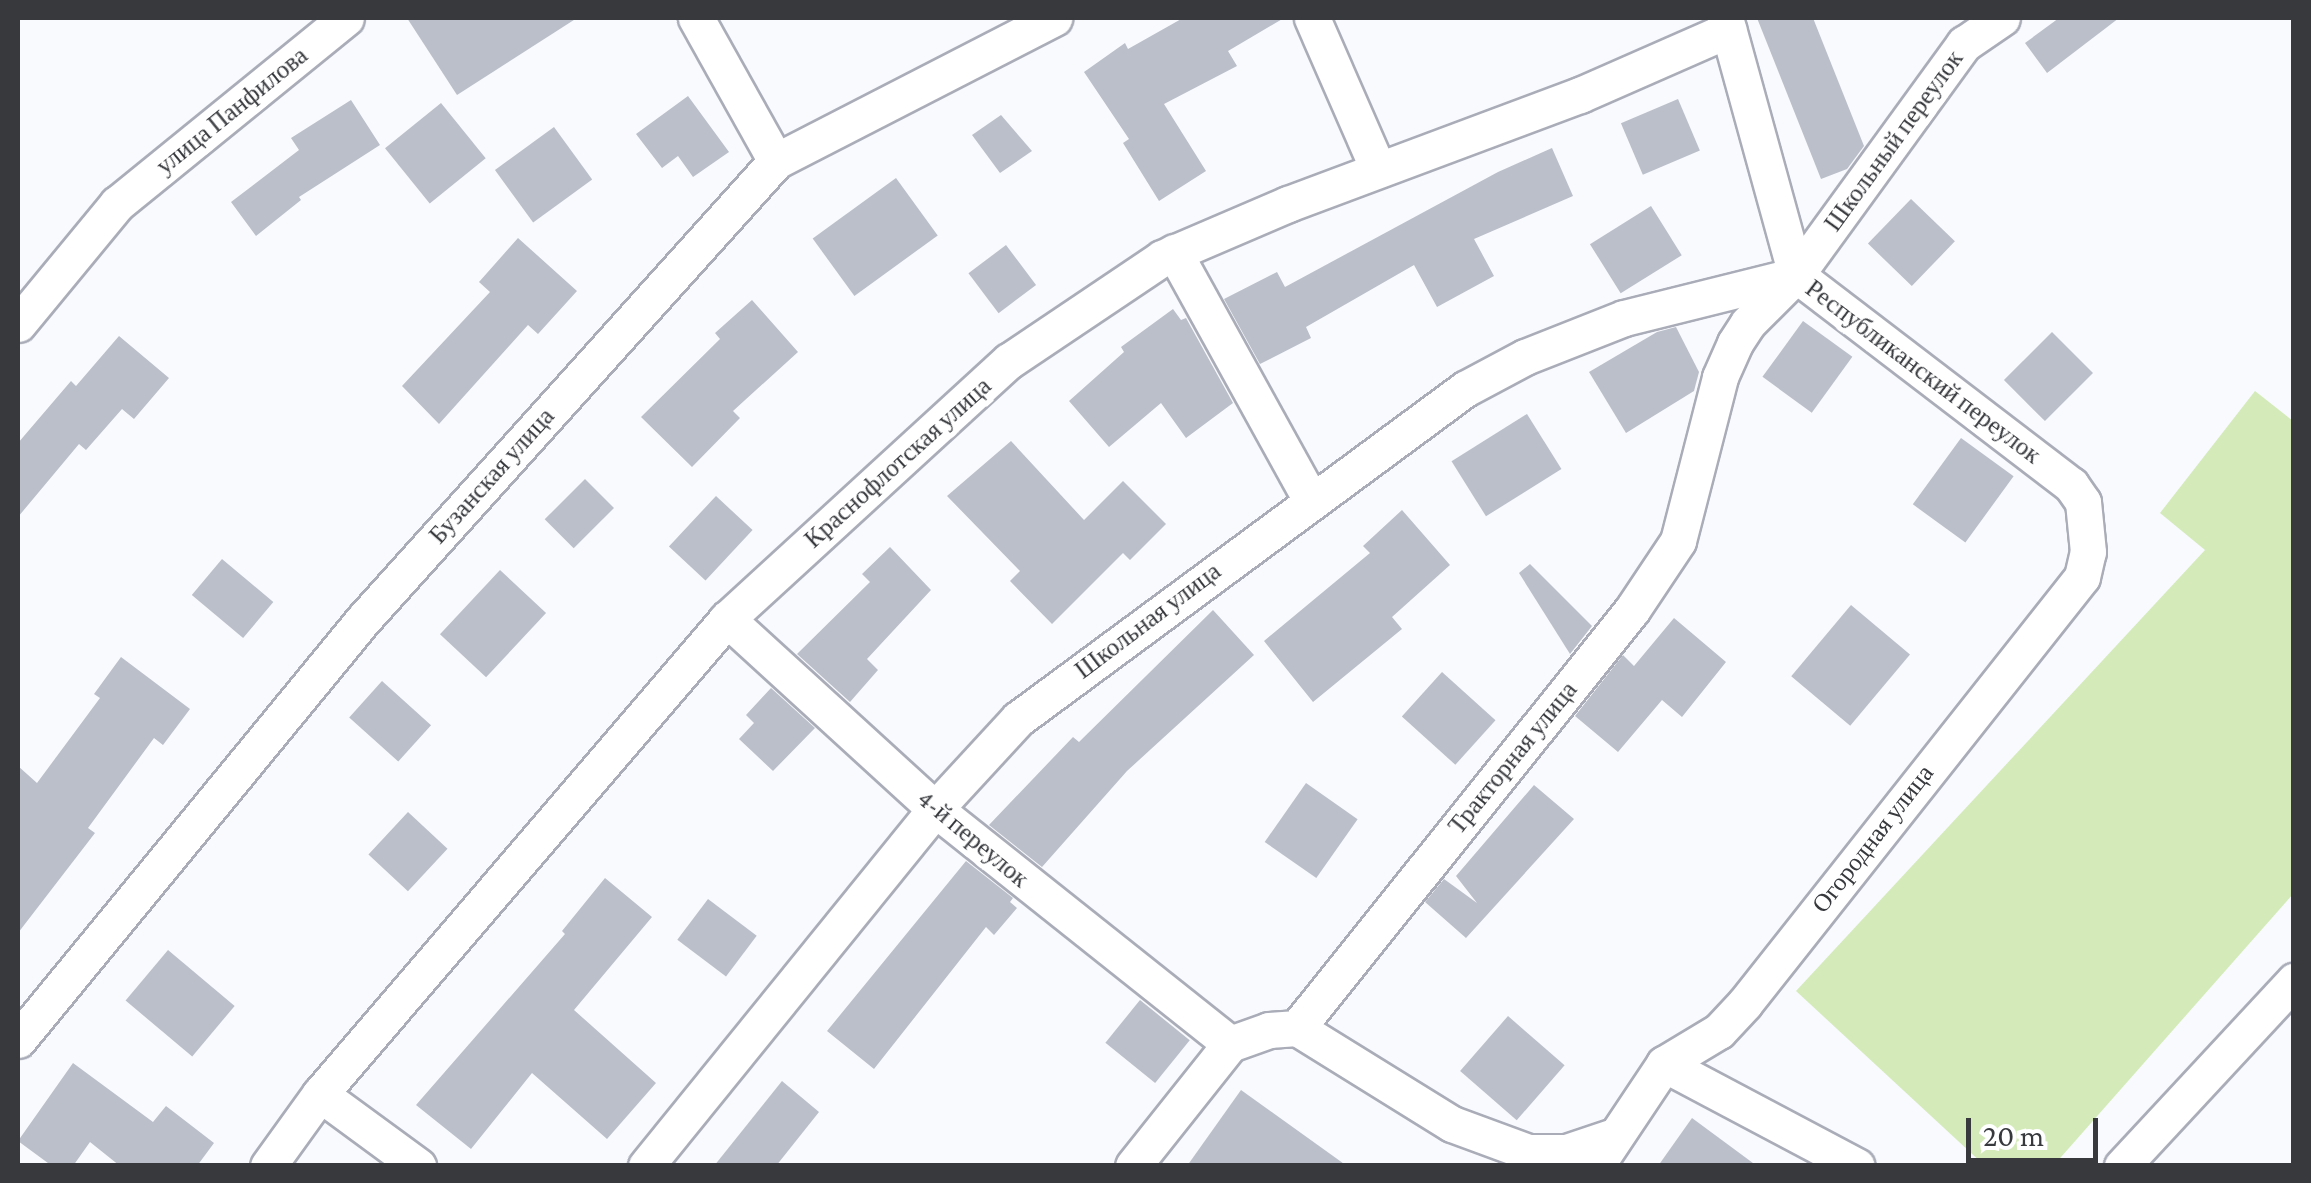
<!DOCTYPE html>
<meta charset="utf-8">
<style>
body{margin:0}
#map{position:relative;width:2311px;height:1183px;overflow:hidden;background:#f8fafe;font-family:"Crimson Pro",serif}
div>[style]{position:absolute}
.green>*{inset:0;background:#d4ebb9}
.building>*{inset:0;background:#bbbfc9;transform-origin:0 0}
.roads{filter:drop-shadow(2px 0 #aaadb8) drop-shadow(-2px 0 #aaadb8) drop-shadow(0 2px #aaadb8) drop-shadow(0 -2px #aaadb8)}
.street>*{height:35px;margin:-17.5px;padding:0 17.5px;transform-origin:17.5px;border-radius:17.5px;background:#fff}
span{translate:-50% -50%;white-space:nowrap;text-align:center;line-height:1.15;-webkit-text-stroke:10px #fff;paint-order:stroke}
.street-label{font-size:25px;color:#37393d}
.frame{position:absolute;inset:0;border:20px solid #37393d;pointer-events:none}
.scale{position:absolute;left:1966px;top:1118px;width:132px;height:45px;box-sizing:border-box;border:5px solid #37393d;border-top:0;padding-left:12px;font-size:30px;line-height:35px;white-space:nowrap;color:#37393d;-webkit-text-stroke:8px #fff;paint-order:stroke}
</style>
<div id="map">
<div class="green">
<i style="clip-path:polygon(2255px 391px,2293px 421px,2293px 894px,2054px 1165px,1984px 1165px,1796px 991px,2205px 550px,2160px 513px)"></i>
</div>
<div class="building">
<i style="clip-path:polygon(407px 18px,577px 18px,457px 95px)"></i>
<i style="clip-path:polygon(1183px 18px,1284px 18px,1228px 51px,1237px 66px,1164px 104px,1206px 171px,1159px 201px,1123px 143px,1129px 139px,1084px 72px,1125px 43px,1128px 49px)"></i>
<i style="clip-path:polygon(1757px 18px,1813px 18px,1864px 146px,1847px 169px,1821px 179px)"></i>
<i style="clip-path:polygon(2059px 18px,2119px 18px,2047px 73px,2025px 43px)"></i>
<i style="clip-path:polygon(688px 96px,729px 152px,693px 177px,678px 156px,662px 168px,636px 134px)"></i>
<i style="left:1678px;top:99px;width:56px;height:62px;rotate:67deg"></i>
<i style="clip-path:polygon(351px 100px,380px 145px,299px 197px,301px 200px,256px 236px,231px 202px,299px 150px,291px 138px)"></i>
<i style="left:441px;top:103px;width:71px;height:72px;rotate:51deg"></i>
<i style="clip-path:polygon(1001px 115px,1032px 151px,1000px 173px,972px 135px)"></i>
<i style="left:554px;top:127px;width:65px;height:73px;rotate:54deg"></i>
<i style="clip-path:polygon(1552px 148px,1573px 196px,1474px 239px,1494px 276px,1437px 307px,1414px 265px,1306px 327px,1311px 338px,1260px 364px,1224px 299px,1277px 272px,1285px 287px,1498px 172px)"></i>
<i style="left:896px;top:178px;width:71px;height:103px;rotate:54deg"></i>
<i style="left:1911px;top:199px;width:61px;height:62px;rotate:44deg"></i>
<i style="left:1651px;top:206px;width:58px;height:72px;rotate:58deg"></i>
<i style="clip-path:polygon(518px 238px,577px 291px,538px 334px,528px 325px,439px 424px,402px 386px,490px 292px,479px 282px)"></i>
<i style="left:1006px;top:245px;width:50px;height:47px;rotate:53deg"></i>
<i style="clip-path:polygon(752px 300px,798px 352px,733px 411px,740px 418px,692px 467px,641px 417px,720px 339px,715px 333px)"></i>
<i style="clip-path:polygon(1173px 309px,1181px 320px,1186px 318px,1233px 403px,1186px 438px,1161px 403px,1109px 447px,1069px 401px,1124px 352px,1121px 347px)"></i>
<i style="left:1803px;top:321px;width:61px;height:69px;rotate:36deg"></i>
<i style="clip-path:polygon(1676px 327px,1699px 372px,1694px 391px,1626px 433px,1589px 372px,1657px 332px)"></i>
<i style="left:2052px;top:332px;width:58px;height:68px;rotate:45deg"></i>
<i style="clip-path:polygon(119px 336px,169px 378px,134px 419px,122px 409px,86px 450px,79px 444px,18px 517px,18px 443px,71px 381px,76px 386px)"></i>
<i style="left:1527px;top:414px;width:65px;height:89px;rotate:58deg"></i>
<i style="left:1961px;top:438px;width:65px;height:82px;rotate:36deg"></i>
<i style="clip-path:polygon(1011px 441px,1084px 520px,1123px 481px,1166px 524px,1130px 560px,1123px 553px,1052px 624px,1010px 581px,1020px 571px,947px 496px)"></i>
<i style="left:585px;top:479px;width:41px;height:57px;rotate:45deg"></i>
<i style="left:716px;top:496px;width:50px;height:69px;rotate:43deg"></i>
<i style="clip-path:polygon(1402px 510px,1450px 565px,1392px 617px,1402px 629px,1313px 702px,1264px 641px,1370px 553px,1363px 546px)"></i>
<i style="clip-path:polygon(890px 547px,931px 590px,867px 659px,878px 670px,850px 702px,797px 654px,870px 582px,862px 574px)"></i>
<i style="left:222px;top:559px;width:67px;height:47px;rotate:40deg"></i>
<i style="clip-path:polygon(1530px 564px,1592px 626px,1570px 654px,1519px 573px)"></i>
<i style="left:500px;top:570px;width:63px;height:88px;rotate:43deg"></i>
<i style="left:1851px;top:605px;width:77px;height:93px;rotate:40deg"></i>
<i style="clip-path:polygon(1213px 610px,1254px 655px,1127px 771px,1042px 867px,989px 825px,1073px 737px,1079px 742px)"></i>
<i style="clip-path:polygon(1674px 618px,1726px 662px,1682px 717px,1662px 700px,1618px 752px,1575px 716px,1623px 655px,1634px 666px)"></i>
<i style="clip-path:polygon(121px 657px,190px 709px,163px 745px,154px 738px,88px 828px,95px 833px,18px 933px,18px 766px,37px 783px,100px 698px,94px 694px)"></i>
<i style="left:1442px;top:672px;width:72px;height:60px;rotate:42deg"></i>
<i style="left:382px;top:681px;width:66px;height:49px;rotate:42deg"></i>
<i style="clip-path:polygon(771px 688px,815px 728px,773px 771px,739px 739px,754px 723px,746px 715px)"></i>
<i style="left:1306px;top:783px;width:63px;height:72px;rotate:35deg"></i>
<i style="clip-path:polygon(1534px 785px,1574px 819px,1466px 938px,1425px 902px,1444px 879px,1477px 903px,1456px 876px)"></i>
<i style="left:408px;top:812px;width:54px;height:58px;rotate:43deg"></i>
<i style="clip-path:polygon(966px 861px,1013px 898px,1010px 902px,1017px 908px,994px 935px,986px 927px,874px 1069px,827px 1031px)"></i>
<i style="clip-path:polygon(605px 878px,652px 917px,574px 1010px,656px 1083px,607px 1139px,532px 1073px,471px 1149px,416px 1105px,565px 934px,562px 931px)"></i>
<i style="left:708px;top:899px;width:61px;height:51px;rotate:37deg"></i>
<i style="left:168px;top:950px;width:87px;height:66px;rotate:40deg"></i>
<i style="left:1140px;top:1000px;width:64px;height:55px;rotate:39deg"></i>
<i style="left:1508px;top:1016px;width:75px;height:73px;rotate:41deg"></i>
<i style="clip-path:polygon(73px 1063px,153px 1122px,166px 1106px,214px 1143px,197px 1166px,120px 1166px,90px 1142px,73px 1166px,52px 1166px,18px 1141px)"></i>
<i style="clip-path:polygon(782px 1081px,819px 1112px,776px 1166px,714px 1166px)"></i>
<i style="clip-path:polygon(1241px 1090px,1347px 1166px,1187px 1166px)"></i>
<i style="clip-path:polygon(1692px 1118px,1757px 1166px,1658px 1166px)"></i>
</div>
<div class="roads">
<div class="street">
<i style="left:696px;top:18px;width:164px;rotate:60.8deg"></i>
<i style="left:1312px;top:18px;width:165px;rotate:66.4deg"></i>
<i style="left:1174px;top:252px;width:283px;rotate:61.1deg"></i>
<i style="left:18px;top:324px;width:156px;rotate:-50.5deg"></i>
<i style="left:117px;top:204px;width:295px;rotate:-39.1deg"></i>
<i style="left:727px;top:619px;width:282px;rotate:42.4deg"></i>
<i style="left:935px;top:809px;width:377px;rotate:38.5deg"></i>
<i style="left:1297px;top:1028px;width:182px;rotate:31.8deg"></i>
<i style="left:1452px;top:1124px;width:81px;rotate:20.2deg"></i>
<i style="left:1528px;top:1152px;width:38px"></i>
<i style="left:1566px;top:1152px;width:51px;rotate:-18.4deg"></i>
<i style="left:18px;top:1040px;width:542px;rotate:-50.61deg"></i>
<i style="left:362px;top:621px;width:619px;rotate:-48.01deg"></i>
<i style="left:776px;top:161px;width:313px;rotate:-27.2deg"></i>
<i style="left:1664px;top:1064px;width:218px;rotate:27.9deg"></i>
<i style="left:320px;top:1094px;width:122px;rotate:36.3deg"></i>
<i style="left:268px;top:1166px;width:89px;rotate:-54.2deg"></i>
<i style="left:320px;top:1094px;width:626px;rotate:-49.41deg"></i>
<i style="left:727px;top:619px;width:382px;rotate:-42.5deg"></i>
<i style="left:1009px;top:361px;width:184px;rotate:-33.9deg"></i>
<i style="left:1162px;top:258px;width:137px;rotate:-23.2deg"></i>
<i style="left:1288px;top:204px;width:312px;rotate:-20.5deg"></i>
<i style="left:1580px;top:95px;width:162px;rotate:-23.7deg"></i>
<i style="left:646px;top:1166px;width:459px;rotate:-51deg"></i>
<i style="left:935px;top:809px;width:122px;rotate:-47.3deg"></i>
<i style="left:1018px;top:719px;width:556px;rotate:-36.44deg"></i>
<i style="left:1465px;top:389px;width:68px;rotate:-28.1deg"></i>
<i style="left:1525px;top:357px;width:106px;rotate:-21.5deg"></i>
<i style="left:1624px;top:318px;width:177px;rotate:-14deg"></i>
<i style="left:1133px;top:1166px;width:156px;rotate:-51.5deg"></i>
<i style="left:1230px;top:1044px;width:41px;rotate:-19.7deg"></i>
<i style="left:1269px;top:1030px;width:28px;rotate:-4deg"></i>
<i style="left:1297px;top:1028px;width:536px;rotate:-51.29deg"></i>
<i style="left:1632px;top:610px;width:83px;rotate:-56.3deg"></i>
<i style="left:1678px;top:541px;width:169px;rotate:-75.6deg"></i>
<i style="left:1720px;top:377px;width:37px;rotate:-66deg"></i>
<i style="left:1735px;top:343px;width:24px;rotate:-57deg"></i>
<i style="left:1748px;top:323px;width:68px;rotate:-45deg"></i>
<i style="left:1796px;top:275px;width:286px;rotate:-54deg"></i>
<i style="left:1964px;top:44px;width:46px;rotate:-34.4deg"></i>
<i style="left:1596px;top:1166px;width:123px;rotate:-56.3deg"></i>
<i style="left:1664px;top:1064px;width:64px;rotate:-31deg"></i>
<i style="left:1719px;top:1031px;width:38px;rotate:-47deg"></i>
<i style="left:1745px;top:1003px;width:543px;rotate:-51.65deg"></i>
<i style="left:2082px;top:577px;width:26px;rotate:-77deg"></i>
<i style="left:2088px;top:552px;width:50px;rotate:-95.7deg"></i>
<i style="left:2083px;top:502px;width:21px;rotate:-125deg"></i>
<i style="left:2071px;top:485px;width:346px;rotate:-142.6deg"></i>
<i style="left:1796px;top:275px;width:267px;rotate:-105.4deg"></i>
<i style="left:2122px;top:1166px;width:253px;rotate:-47.1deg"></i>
</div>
</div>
<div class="street-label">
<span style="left:232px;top:111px;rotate:-39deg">улица Панфилова</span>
<span style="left:1894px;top:141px;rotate:-54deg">Школьный переулок</span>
<span style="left:1923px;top:372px;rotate:37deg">Республиканский переулок</span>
<span style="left:898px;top:463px;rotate:-42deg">Краснофлотская улица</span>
<span style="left:492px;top:476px;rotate:-48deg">Бузанская улица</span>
<span style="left:1148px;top:621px;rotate:-37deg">Школьная улица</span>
<span style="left:1513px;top:758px;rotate:-51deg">Тракторная улица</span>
<span style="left:973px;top:839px;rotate:40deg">4-й переулок</span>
<span style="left:1873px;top:839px;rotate:-52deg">Огородная улица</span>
</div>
<div class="frame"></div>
<div class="scale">20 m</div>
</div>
